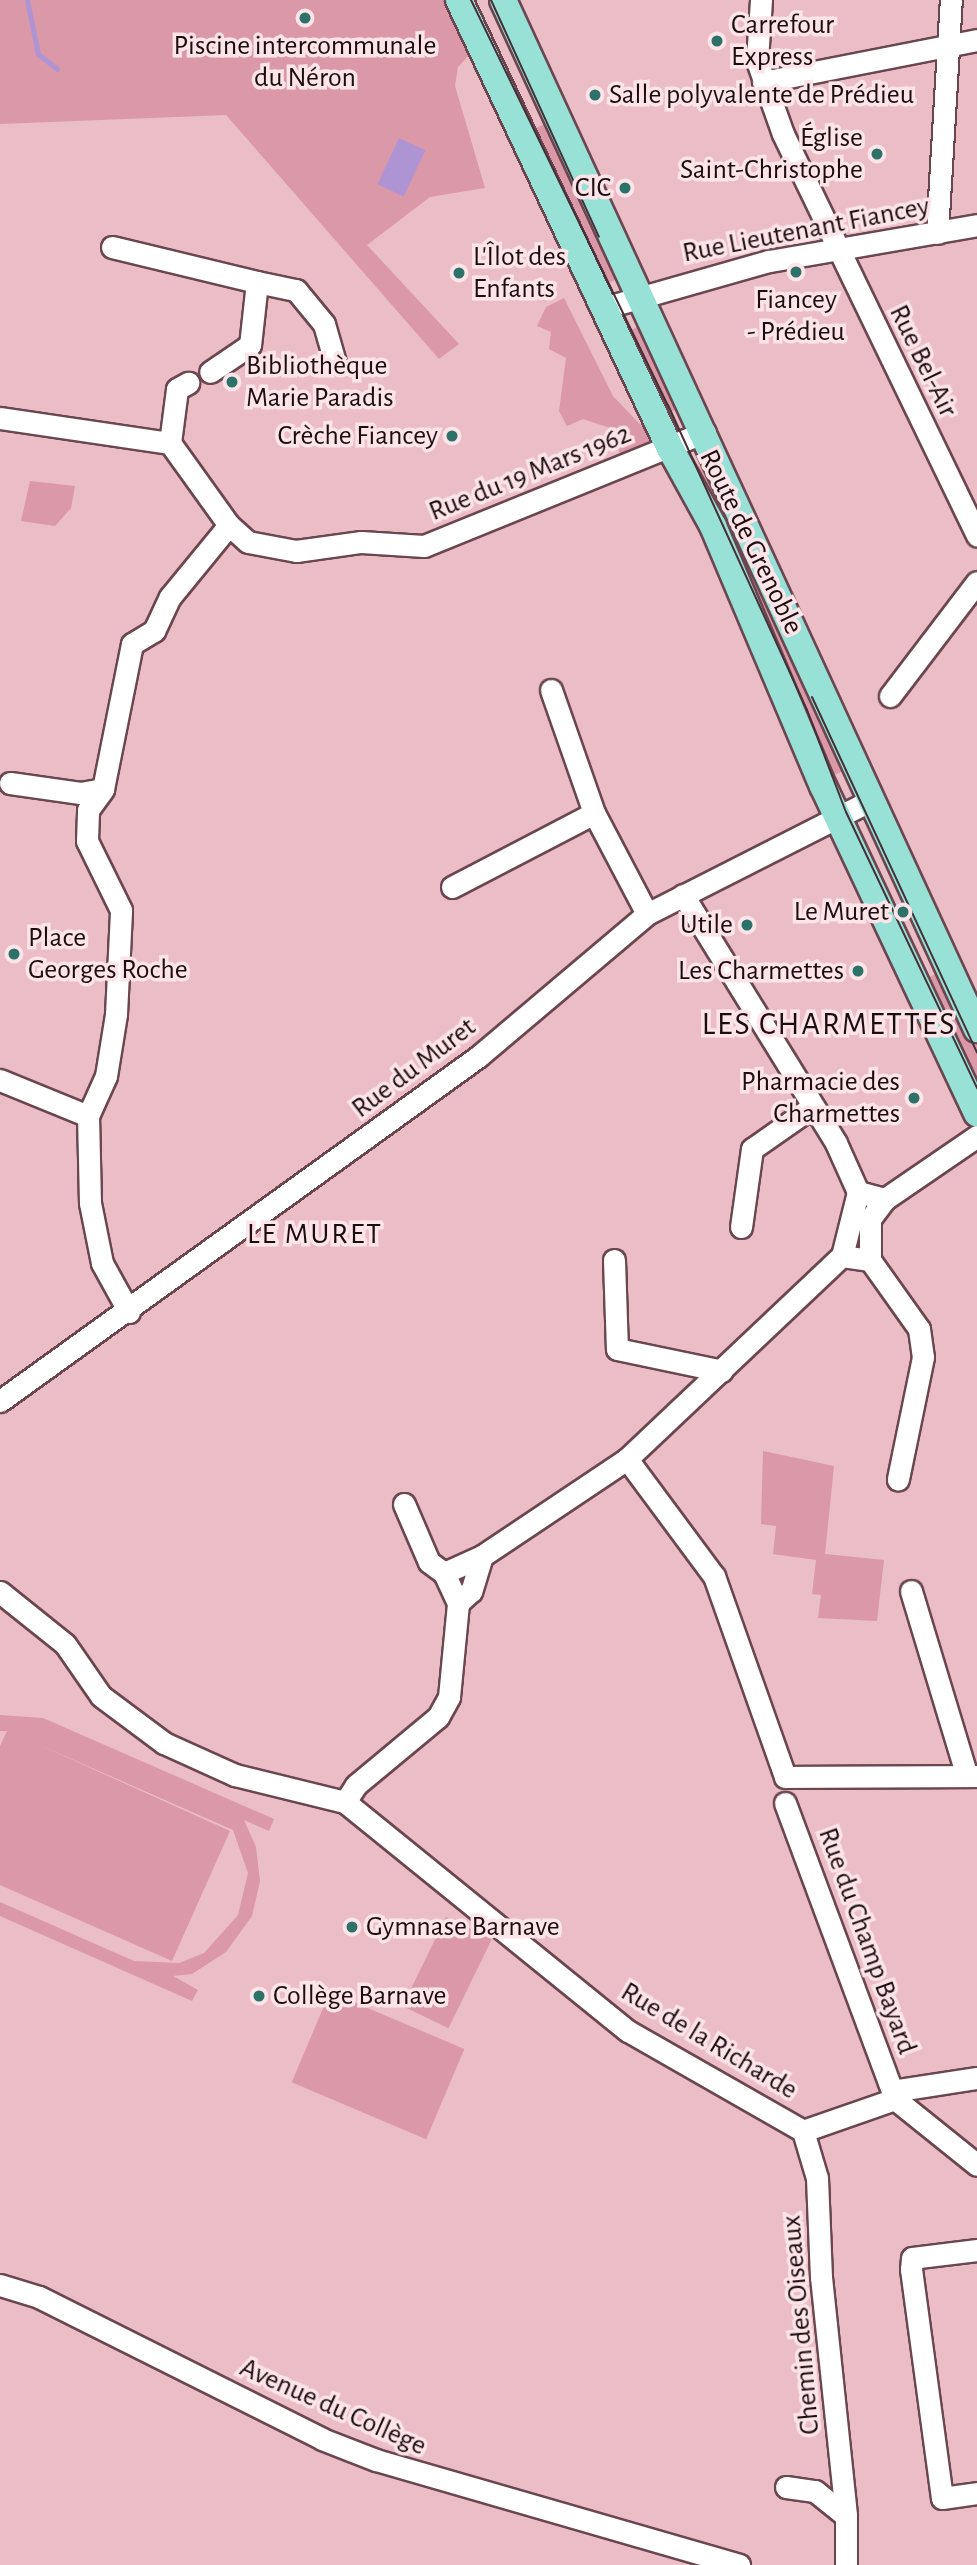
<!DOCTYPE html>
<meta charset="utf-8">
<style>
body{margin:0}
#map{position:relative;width:977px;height:2565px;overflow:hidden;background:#eabdc7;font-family:"Alegreya Sans",sans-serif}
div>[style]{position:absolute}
.green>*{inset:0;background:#db98a8;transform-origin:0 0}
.water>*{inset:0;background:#af94d4;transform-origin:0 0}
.stream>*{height:5px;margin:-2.5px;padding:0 2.5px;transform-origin:2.5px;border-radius:2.5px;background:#af94d4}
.roads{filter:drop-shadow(2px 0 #6b464f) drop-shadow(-2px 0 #6b464f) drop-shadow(0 2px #6b464f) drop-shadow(0 -2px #6b464f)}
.minor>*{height:21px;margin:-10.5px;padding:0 10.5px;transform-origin:10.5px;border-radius:10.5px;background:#fff}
.major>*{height:26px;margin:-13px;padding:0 13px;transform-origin:13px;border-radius:13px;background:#97e1d7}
.tram>*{height:2px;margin:-1px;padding:0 1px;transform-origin:1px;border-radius:1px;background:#443035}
.dots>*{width:19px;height:19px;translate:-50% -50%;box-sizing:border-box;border:4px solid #fce4e9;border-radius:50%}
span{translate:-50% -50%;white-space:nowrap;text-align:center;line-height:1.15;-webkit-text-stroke:7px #fce4e9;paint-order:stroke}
.poi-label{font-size:28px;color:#1c0d11}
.left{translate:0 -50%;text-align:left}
.right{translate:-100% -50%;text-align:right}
.street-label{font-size:28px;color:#1c0d11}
.neighbourhood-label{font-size:30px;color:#1c0d11;letter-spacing:2px}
.quarter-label{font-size:32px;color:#1c0d11;letter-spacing:2px}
</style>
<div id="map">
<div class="green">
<i style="clip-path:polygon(0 0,444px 0,469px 55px,458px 67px,455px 86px,485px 188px,430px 197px,367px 245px,459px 344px,439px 359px,226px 115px,0 124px)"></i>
<i style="left:551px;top:121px;width:171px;height:26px;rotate:65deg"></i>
<i style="clip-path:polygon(564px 298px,613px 396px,650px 435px,648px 445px,627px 458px,622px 459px,610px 428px,583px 419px,567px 426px,559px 411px,566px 358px,549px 349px,551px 332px,537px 326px,546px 307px)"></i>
<i style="left:645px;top:323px;width:91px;height:21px;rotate:63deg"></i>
<i style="clip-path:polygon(708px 463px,850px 768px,828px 778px,693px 469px)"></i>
<i style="clip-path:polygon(30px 481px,75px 486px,71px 508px,55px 526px,21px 521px)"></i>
<i style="clip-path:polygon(944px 970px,977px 1041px,977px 1094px,919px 982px)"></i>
<i style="clip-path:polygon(763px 1451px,834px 1466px,825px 1554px,884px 1560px,877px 1621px,818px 1618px,821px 1595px,812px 1594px,816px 1560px,773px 1554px,776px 1526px,761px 1524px)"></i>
<i style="clip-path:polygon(0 1715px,43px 1718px,274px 1819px,269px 1831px,244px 1820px,256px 1847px,260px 1881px,252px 1916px,226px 1952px,192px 1974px,173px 1976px,198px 1990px,192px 2001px,0 1916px,0 1902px,134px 1961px,179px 1963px,204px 1953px,238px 1915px,248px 1873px,233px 1830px,33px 1742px,230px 1831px,172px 1961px,0 1885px,0 1746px,7px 1731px,0 1731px)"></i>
<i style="left:446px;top:1917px;width:51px;height:99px;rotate:26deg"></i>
<i style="left:330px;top:1992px;width:146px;height:98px;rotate:23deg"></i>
</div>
<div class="water">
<i style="left:399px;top:138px;width:29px;height:51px;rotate:25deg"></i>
</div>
<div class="stream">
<i style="left:27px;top:0;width:55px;rotate:78.5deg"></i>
<i style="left:38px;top:54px;width:24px;rotate:38deg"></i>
</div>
<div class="roads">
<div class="minor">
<i style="left:761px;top:0;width:61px;rotate:93.8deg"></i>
<i style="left:757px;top:61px;width:77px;rotate:70.4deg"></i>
<i style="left:783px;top:134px;width:446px;rotate:64.2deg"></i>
<i style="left:763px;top:82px;width:218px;rotate:-11.1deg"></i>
<i style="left:937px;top:233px;width:233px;rotate:-86.6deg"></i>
<i style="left:112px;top:247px;width:149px;rotate:13.6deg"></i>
<i style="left:257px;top:282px;width:63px;rotate:96.3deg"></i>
<i style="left:250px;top:345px;width:48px;rotate:146deg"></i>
<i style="left:257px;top:282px;width:40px;rotate:12deg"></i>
<i style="left:296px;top:290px;width:44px;rotate:50.5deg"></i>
<i style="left:324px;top:324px;width:40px;rotate:74deg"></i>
<i style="left:607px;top:307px;width:168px;rotate:-15.9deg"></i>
<i style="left:769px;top:261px;width:211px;rotate:-9.8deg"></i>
<i style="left:0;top:418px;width:172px;rotate:8.4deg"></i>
<i style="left:170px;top:443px;width:101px;rotate:54.3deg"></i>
<i style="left:229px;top:525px;width:25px;rotate:42deg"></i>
<i style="left:248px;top:542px;width:49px;rotate:10.6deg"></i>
<i style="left:296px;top:551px;width:66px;rotate:-7.9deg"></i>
<i style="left:361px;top:542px;width:63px;rotate:3.6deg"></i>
<i style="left:424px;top:546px;width:303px;rotate:-22.1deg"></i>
<i style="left:170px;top:443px;width:54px;rotate:-82.6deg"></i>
<i style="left:177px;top:389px;width:13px;rotate:-29deg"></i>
<i style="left:551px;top:690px;width:130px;rotate:70.7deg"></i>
<i style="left:594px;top:813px;width:114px;rotate:62.3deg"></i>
<i style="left:890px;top:696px;width:143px;rotate:-52.7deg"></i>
<i style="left:10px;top:783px;width:71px;rotate:8.1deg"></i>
<i style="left:80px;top:793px;width:23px;rotate:-10deg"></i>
<i style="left:452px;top:887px;width:160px;rotate:-27.5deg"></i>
<i style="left:683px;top:895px;width:291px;rotate:58.3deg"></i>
<i style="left:836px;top:1143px;width:54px;rotate:65.8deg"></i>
<i style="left:0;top:1080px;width:95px;rotate:22.2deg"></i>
<i style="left:885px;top:1199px;width:112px;rotate:-34.4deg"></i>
<i style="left:741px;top:1227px;width:79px;rotate:-82deg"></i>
<i style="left:752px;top:1149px;width:73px;rotate:-35deg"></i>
<i style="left:614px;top:1260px;width:89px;rotate:88.1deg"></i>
<i style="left:617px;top:1349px;width:107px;rotate:11.8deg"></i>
<i style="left:870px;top:1260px;width:28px;rotate:-172deg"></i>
<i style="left:842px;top:1256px;width:66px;rotate:-76deg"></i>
<i style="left:858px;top:1192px;width:28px;rotate:15deg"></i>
<i style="left:885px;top:1199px;width:25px;rotate:127deg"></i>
<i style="left:870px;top:1219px;width:41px;rotate:90deg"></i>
<i style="left:870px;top:1260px;width:85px;rotate:54.6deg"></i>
<i style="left:919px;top:1329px;width:28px;rotate:82deg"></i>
<i style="left:923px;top:1357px;width:125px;rotate:101.6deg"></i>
<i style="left:129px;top:1312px;width:56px;rotate:-118.9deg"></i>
<i style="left:102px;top:1263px;width:61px;rotate:-101.3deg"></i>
<i style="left:90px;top:1203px;width:87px;rotate:-91.3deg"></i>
<i style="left:88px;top:1116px;width:44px;rotate:-65.8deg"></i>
<i style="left:106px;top:1076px;width:63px;rotate:-80.8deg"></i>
<i style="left:116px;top:1014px;width:104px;rotate:-87.2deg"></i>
<i style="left:121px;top:910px;width:77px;rotate:-116.2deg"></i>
<i style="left:87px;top:841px;width:31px;rotate:-88deg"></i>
<i style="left:88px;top:810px;width:26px;rotate:-54deg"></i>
<i style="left:103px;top:789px;width:148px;rotate:-78.7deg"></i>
<i style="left:132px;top:644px;width:26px;rotate:-31deg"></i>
<i style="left:154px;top:631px;width:38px;rotate:-65deg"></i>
<i style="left:170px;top:597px;width:93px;rotate:-50.7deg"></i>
<i style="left:0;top:1401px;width:590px;rotate:-35.76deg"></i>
<i style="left:479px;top:1056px;width:220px;rotate:-40.2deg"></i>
<i style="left:647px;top:914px;width:252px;rotate:-26.9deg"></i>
<i style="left:627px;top:1459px;width:146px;rotate:53.4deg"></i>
<i style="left:714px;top:1576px;width:213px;rotate:70.5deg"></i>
<i style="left:785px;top:1777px;width:192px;rotate:-0.3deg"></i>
<i style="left:404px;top:1504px;width:63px;rotate:66.7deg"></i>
<i style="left:429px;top:1562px;width:19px;rotate:36deg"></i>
<i style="left:482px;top:1556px;width:37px;rotate:107deg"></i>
<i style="left:471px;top:1591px;width:18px;rotate:137deg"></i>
<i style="left:458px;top:1603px;width:33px;rotate:-115deg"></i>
<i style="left:444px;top:1573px;width:42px;rotate:-24.1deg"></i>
<i style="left:482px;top:1556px;width:174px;rotate:-33.8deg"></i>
<i style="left:627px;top:1459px;width:296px;rotate:-43.4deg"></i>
<i style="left:911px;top:1591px;width:193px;rotate:73.2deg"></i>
<i style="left:0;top:1592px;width:83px;rotate:38.7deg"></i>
<i style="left:65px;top:1644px;width:63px;rotate:55.3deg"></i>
<i style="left:101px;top:1696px;width:79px;rotate:36.7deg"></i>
<i style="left:164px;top:1743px;width:78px;rotate:24.3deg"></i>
<i style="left:235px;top:1775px;width:113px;rotate:13.8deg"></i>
<i style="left:345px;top:1802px;width:364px;rotate:39deg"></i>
<i style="left:628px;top:2031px;width:202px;rotate:29.7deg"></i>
<i style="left:803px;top:2131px;width:97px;rotate:-19.2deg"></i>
<i style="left:345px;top:1802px;width:20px;rotate:-57deg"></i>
<i style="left:356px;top:1785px;width:107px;rotate:-39.7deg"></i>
<i style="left:438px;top:1717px;width:23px;rotate:-61deg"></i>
<i style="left:449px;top:1697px;width:94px;rotate:-84.5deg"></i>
<i style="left:785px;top:1803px;width:316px;rotate:69.6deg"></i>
<i style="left:895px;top:2099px;width:105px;rotate:38.8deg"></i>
<i style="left:892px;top:2091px;width:86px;rotate:-8.7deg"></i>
<i style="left:803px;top:2131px;width:49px;rotate:73.4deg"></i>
<i style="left:817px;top:2178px;width:99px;rotate:87.7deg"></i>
<i style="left:821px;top:2277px;width:240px;rotate:84deg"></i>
<i style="left:977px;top:2250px;width:65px;rotate:173deg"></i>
<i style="left:912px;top:2258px;width:11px;rotate:95deg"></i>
<i style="left:911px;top:2269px;width:231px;rotate:82.3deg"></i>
<i style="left:942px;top:2498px;width:35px;rotate:-8deg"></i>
<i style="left:0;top:2285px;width:41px;rotate:17.1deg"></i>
<i style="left:39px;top:2297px;width:317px;rotate:26.6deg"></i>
<i style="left:322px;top:2439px;width:58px;rotate:21.3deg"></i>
<i style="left:376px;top:2460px;width:378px;rotate:16.1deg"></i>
<i style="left:786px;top:2487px;width:29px;rotate:8deg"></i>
<i style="left:815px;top:2491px;width:40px;rotate:39deg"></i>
<i style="left:846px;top:2516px;width:49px;rotate:90deg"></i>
</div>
<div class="major">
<i style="left:459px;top:0;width:495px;rotate:64.8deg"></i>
<i style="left:670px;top:448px;width:89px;rotate:61.1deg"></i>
<i style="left:713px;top:526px;width:282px;rotate:67.1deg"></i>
<i style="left:823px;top:786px;width:362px;rotate:64.8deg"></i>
<i style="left:503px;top:0;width:1133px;rotate:65.27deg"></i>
</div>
</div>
<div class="tram">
<i style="left:471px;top:0;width:450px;rotate:64.1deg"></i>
<i style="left:668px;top:405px;width:335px;rotate:65.5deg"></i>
<i style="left:807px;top:710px;width:109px;rotate:69.1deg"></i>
<i style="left:846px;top:812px;width:306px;rotate:64.6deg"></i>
<i style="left:491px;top:0;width:260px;rotate:65.5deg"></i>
<i style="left:812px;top:697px;width:392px;rotate:65.1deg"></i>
</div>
<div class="dots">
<i style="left:305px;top:18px;background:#2c7269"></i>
<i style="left:717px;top:41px;background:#2c7269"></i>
<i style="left:595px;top:95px;background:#2c7269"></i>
<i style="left:877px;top:154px;background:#2c7269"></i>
<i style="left:625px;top:188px;background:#2c7269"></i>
<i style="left:796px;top:272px;background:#2c7269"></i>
<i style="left:459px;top:273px;background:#2c7269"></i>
<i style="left:232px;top:382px;background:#2c7269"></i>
<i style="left:452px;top:436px;background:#2c7269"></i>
<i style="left:903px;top:912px;background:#2c7269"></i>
<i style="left:747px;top:925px;background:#2c7269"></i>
<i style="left:14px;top:954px;background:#2c7269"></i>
<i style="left:858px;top:971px;background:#2c7269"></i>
<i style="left:914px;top:1098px;background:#2c7269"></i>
<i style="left:352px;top:1927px;background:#2c7269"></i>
<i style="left:259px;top:1996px;background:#2c7269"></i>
</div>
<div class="poi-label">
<span class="left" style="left:731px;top:41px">Carrefour<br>Express</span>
<span style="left:305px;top:62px">Piscine intercommunale<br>du Néron</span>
<span class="left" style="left:609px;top:95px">Salle polyvalente de Prédieu</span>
<span class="right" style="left:863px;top:154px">Église<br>Saint-Christophe</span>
<span class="right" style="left:611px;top:188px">CIC</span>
<span class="left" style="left:473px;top:273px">L'Îlot des<br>Enfants</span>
<span style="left:796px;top:316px">Fiancey<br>- Prédieu</span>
<span class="left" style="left:246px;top:382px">Bibliothèque<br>Marie Paradis</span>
<span class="right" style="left:438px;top:436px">Crèche Fiancey</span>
<span class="right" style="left:889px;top:912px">Le Muret</span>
<span class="right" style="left:733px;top:925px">Utile</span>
<span class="left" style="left:28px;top:954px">Place<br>Georges Roche</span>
<span class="right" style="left:844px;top:971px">Les Charmettes</span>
<span class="right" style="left:900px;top:1098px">Pharmacie des<br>Charmettes</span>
<span class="left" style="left:366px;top:1927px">Gymnase Barnave</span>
<span class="left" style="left:273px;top:1996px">Collège Barnave</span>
</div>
<div class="street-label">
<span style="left:806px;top:230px;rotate:-11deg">Rue Lieutenant Fiancey</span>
<span style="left:923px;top:361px;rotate:64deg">Rue Bel-Air</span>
<span style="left:530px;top:473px;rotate:-22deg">Rue du 19 Mars 1962</span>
<span style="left:751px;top:542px;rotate:64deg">Route de Grenoble</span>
<span style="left:414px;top:1068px;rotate:-37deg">Rue du Muret</span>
<span style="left:867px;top:1941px;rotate:70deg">Rue du Champ Bayard</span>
<span style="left:709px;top:2041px;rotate:31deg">Rue de la Richarde</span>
<span style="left:801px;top:2325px;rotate:-95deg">Chemin des Oiseaux</span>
<span style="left:333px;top:2407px;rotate:24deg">Avenue du Collège</span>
</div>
<div class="neighbourhood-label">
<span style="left:315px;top:1234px">LE MURET</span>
</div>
<div class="quarter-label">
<span style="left:829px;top:1024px">LES CHARMETTES</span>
</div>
</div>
